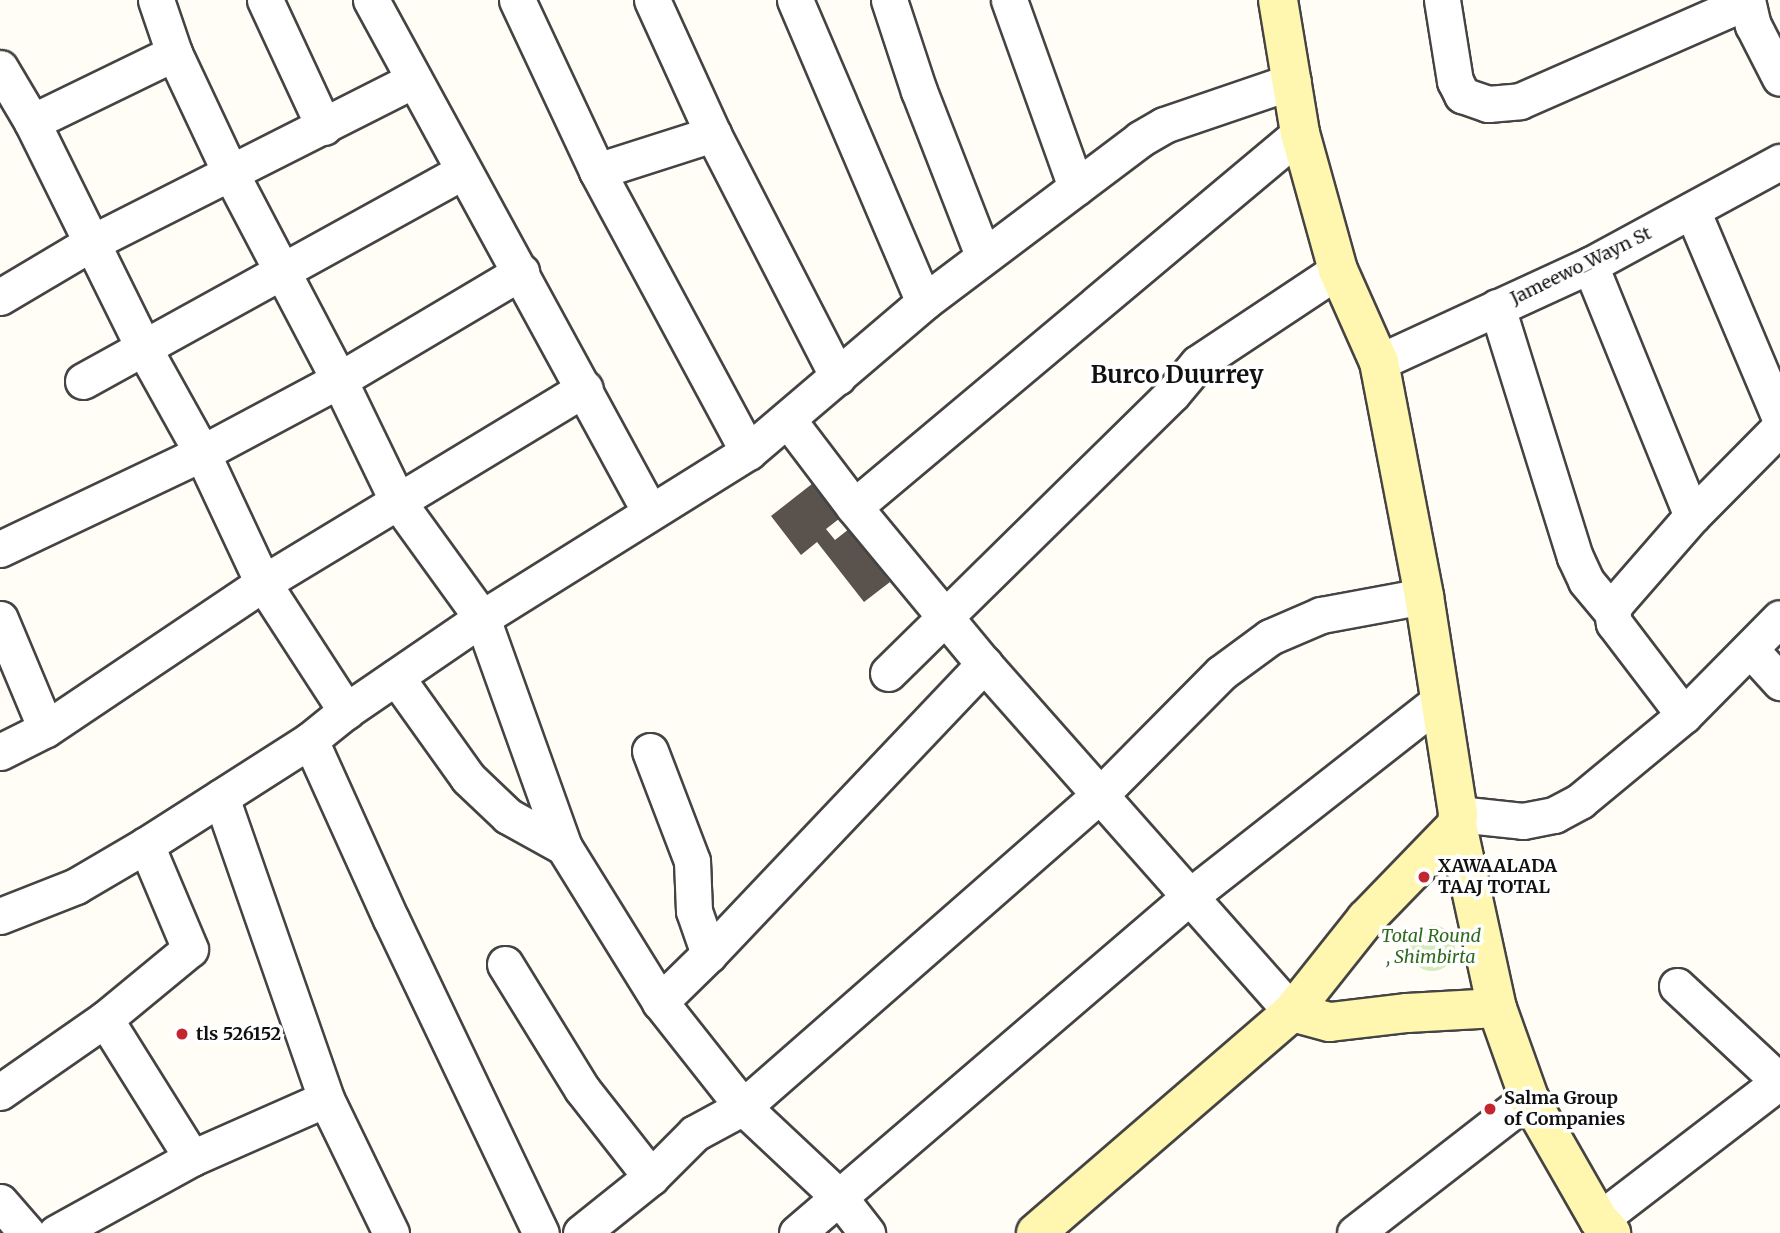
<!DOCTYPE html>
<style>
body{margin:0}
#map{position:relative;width:1780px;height:1233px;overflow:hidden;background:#fffdf5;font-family:Merriweather,serif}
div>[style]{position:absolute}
.green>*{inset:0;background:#d5ebbd}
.round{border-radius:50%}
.building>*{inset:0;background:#5a524d}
.roads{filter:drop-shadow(2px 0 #444) drop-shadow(-2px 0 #444) drop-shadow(0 2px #444) drop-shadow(0 -2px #444)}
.street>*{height:35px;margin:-17.5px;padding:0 17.5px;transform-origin:17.5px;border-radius:17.5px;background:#fff}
.secondary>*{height:38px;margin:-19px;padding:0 19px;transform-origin:19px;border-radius:19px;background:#fff6b0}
.dots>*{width:19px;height:19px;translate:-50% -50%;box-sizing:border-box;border:4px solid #fff;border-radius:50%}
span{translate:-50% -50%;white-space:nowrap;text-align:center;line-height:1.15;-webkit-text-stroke:7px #fff;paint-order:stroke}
.street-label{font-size:18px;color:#111}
.poi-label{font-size:18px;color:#111;font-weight:700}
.left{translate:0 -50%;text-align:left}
.park-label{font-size:18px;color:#2f6b1f;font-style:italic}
.district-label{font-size:24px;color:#111;font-weight:700}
</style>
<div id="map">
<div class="green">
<i class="round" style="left:1409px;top:925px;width:46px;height:46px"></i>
</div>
<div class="building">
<i style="clip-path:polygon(817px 480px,844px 515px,826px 529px,835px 540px,849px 529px,890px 582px,864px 602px,817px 542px,801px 555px,771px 516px)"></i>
</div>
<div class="roads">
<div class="street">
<i style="left:156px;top:0;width:56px;rotate:71.2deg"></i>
<i style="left:174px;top:53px;width:134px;rotate:64.8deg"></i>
<i style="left:231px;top:174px;width:233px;rotate:62.3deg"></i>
<i style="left:339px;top:380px;width:136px;rotate:64.2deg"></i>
<i style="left:398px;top:502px;width:143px;rotate:54.1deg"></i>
<i style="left:482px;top:618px;width:243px;rotate:70.3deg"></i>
<i style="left:564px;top:847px;width:182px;rotate:58.2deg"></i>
<i style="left:660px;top:1002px;width:134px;rotate:51.7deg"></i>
<i style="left:743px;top:1107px;width:132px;rotate:43.2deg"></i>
<i style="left:839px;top:1197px;width:46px;rotate:52.1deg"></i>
<i style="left:265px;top:0;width:140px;rotate:65.1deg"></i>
<i style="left:371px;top:0;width:583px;rotate:61.41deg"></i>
<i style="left:517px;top:0;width:189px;rotate:64.9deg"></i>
<i style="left:597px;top:171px;width:319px;rotate:61.7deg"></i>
<i style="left:652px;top:0;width:147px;rotate:65.5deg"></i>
<i style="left:713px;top:134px;width:273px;rotate:62.8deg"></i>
<i style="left:795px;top:0;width:328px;rotate:66.9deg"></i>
<i style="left:889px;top:0;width:96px;rotate:71.8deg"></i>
<i style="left:919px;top:91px;width:176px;rotate:68.7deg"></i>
<i style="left:1009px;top:0;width:199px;rotate:70.3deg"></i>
<i style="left:1442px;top:0;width:82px;rotate:80.9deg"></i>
<i style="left:1455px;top:81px;width:16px;rotate:63deg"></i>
<i style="left:1462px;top:95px;width:28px;rotate:19deg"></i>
<i style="left:1488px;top:104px;width:32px;rotate:-5deg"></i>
<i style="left:1520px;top:101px;width:247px;rotate:-23.7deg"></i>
<i style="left:1747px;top:0;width:26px;rotate:77deg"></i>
<i style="left:1753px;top:25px;width:59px;rotate:63deg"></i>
<i style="left:0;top:68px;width:63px;rotate:59.3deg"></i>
<i style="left:32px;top:122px;width:251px;rotate:63.7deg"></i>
<i style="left:143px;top:347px;width:121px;rotate:60.9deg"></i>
<i style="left:202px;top:453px;width:144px;rotate:64.9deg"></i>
<i style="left:263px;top:583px;width:153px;rotate:57deg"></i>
<i style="left:32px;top:122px;width:158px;rotate:-25.9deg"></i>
<i style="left:597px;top:171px;width:122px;rotate:-17.7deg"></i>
<i style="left:1692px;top:210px;width:226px;rotate:67.1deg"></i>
<i style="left:1590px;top:265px;width:271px;rotate:67.9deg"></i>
<i style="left:0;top:297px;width:106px;rotate:-30.7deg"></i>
<i style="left:91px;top:243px;width:361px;rotate:-26.8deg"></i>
<i style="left:1497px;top:307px;width:262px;rotate:72.7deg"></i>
<i style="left:1575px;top:557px;width:26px;rotate:65deg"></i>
<i style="left:1586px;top:581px;width:40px;rotate:50deg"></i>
<i style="left:1379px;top:362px;width:232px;rotate:-24.7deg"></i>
<i style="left:1590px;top:265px;width:216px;rotate:-28.5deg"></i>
<i style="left:83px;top:381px;width:434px;rotate:-28.9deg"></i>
<i style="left:788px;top:420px;width:109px;rotate:52.8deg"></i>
<i style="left:854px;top:507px;width:204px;rotate:50.4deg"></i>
<i style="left:984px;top:664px;width:465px;rotate:48.5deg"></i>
<i style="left:854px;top:507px;width:582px;rotate:-39.98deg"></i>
<i style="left:0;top:549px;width:224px;rotate:-25.4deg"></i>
<i style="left:202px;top:453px;width:155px;rotate:-28.1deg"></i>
<i style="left:339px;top:380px;width:212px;rotate:-30.7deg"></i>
<i style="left:0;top:619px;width:119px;rotate:67.3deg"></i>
<i style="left:1750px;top:649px;width:45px;rotate:47.7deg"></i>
<i style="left:888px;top:673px;width:398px;rotate:-44.5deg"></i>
<i style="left:1172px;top:394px;width:40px;rotate:-50deg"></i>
<i style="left:1198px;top:363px;width:168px;rotate:-33.6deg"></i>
<i style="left:396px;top:677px;width:124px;rotate:54.5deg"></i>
<i style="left:468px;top:778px;width:55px;rotate:43.5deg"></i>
<i style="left:508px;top:816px;width:64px;rotate:29deg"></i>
<i style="left:1684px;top:715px;width:116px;rotate:-127.3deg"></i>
<i style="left:1614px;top:623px;width:11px;rotate:-100deg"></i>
<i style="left:1612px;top:612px;width:10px;rotate:-66deg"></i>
<i style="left:1616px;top:603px;width:116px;rotate:-48.9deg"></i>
<i style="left:1692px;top:516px;width:125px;rotate:-45.3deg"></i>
<i style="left:310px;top:740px;width:196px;rotate:65.7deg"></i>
<i style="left:391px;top:919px;width:348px;rotate:64.5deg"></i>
<i style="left:650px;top:751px;width:118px;rotate:69.1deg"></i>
<i style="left:692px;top:861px;width:50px;rotate:87.7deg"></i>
<i style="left:694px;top:911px;width:46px;rotate:70.8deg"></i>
<i style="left:709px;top:954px;width:69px;rotate:135.6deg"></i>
<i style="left:0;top:752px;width:51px;rotate:-26.6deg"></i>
<i style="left:46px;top:729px;width:262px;rotate:-33.9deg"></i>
<i style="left:263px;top:583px;width:376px;rotate:-31.2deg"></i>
<i style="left:221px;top:797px;width:320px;rotate:70.8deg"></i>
<i style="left:1458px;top:814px;width:65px;rotate:6.1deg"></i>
<i style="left:1523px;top:821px;width:32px;rotate:-11deg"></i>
<i style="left:1554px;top:815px;width:30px;rotate:-28deg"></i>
<i style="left:1580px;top:801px;width:135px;rotate:-39.6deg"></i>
<i style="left:1684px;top:715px;width:136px;rotate:-45.3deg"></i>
<i style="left:0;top:916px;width:82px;rotate:-21.5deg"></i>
<i style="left:76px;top:886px;width:81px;rotate:-30.4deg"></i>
<i style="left:146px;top:845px;width:195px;rotate:-32.6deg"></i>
<i style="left:310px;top:740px;width:46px;rotate:-38.9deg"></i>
<i style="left:346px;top:711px;width:165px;rotate:-34.4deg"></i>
<i style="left:482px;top:618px;width:314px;rotate:-32deg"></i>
<i style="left:748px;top:452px;width:231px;rotate:-40.4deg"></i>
<i style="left:924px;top:302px;width:271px;rotate:-37deg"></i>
<i style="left:1140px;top:139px;width:28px;rotate:-30deg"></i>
<i style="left:1164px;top:125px;width:136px;rotate:-18.8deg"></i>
<i style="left:709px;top:954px;width:400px;rotate:-46.5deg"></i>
<i style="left:505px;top:964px;width:147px;rotate:58.4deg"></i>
<i style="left:582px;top:1089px;width:112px;rotate:51.9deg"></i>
<i style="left:1677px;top:986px;width:141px;rotate:43deg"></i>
<i style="left:105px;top:1019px;width:164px;rotate:58deg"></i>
<i style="left:0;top:1092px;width:128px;rotate:-34.8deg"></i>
<i style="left:105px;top:1019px;width:110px;rotate:-39.5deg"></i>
<i style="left:190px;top:949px;width:113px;rotate:-112.9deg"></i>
<i style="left:0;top:1202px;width:41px;rotate:48.9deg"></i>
<i style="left:1599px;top:1220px;width:228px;rotate:-37.5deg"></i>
<i style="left:56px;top:1233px;width:155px;rotate:-28.9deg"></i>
<i style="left:192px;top:1158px;width:146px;rotate:-23.8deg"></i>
<i style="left:326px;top:1099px;width:149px;rotate:64.1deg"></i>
<i style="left:581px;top:1233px;width:90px;rotate:-38.7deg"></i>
<i style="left:651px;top:1177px;width:62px;rotate:-45deg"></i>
<i style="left:695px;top:1133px;width:55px;rotate:-28.4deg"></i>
<i style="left:743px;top:1107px;width:474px;rotate:-41.2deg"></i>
<i style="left:1100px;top:795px;width:172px;rotate:-45.2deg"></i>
<i style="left:1221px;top:673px;width:61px;rotate:-36.3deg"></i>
<i style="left:1270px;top:637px;width:56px;rotate:-23.3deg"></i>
<i style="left:1321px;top:615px;width:105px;rotate:-10.5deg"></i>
<i style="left:797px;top:1233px;width:516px;rotate:-40.6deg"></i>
<i style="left:1189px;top:897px;width:318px;rotate:-38.1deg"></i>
<i style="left:1355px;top:1233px;width:220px;rotate:-37.8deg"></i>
</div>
<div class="secondary">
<i style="left:1278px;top:0;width:135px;rotate:80.6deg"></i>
<i style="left:1300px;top:133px;width:142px;rotate:74.5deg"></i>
<i style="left:1338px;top:270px;width:101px;rotate:66deg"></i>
<i style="left:1379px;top:362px;width:238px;rotate:79.1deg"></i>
<i style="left:1424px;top:596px;width:221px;rotate:81.1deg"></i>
<i style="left:1458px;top:814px;width:11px;rotate:95deg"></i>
<i style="left:1457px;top:825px;width:187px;rotate:77.7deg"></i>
<i style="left:1497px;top:1008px;width:96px;rotate:70.4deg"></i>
<i style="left:1529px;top:1098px;width:141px;rotate:60.2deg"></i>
<i style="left:1599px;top:1220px;width:18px;rotate:47deg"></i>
<i style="left:1292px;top:1012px;width:39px;rotate:15deg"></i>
<i style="left:1330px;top:1022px;width:78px;rotate:-6.7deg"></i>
<i style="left:1407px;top:1013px;width:90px;rotate:-3.2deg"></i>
<i style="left:1036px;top:1233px;width:338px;rotate:-40.8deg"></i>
<i style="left:1292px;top:1012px;width:119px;rotate:-51.5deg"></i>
<i style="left:1366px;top:919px;width:131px;rotate:-45.9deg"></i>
</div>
</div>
<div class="dots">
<i style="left:1424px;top:877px;background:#c4262e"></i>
<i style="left:182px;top:1034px;background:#c4262e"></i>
<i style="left:1490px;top:1109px;background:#c4262e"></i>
</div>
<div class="street-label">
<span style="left:1581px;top:266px;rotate:-26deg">Jameewo_Wayn St</span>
</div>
<div class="poi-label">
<span class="left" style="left:1438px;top:877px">XAWAALADA<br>TAAJ TOTAL</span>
<span class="left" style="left:196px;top:1034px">tls 526152</span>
<span class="left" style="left:1504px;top:1109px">Salma Group<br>of Companies</span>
</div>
<div class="park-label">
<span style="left:1431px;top:947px">Total Round<br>, Shimbirta</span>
</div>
<div class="district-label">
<span style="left:1177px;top:375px">Burco Duurrey</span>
</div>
</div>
